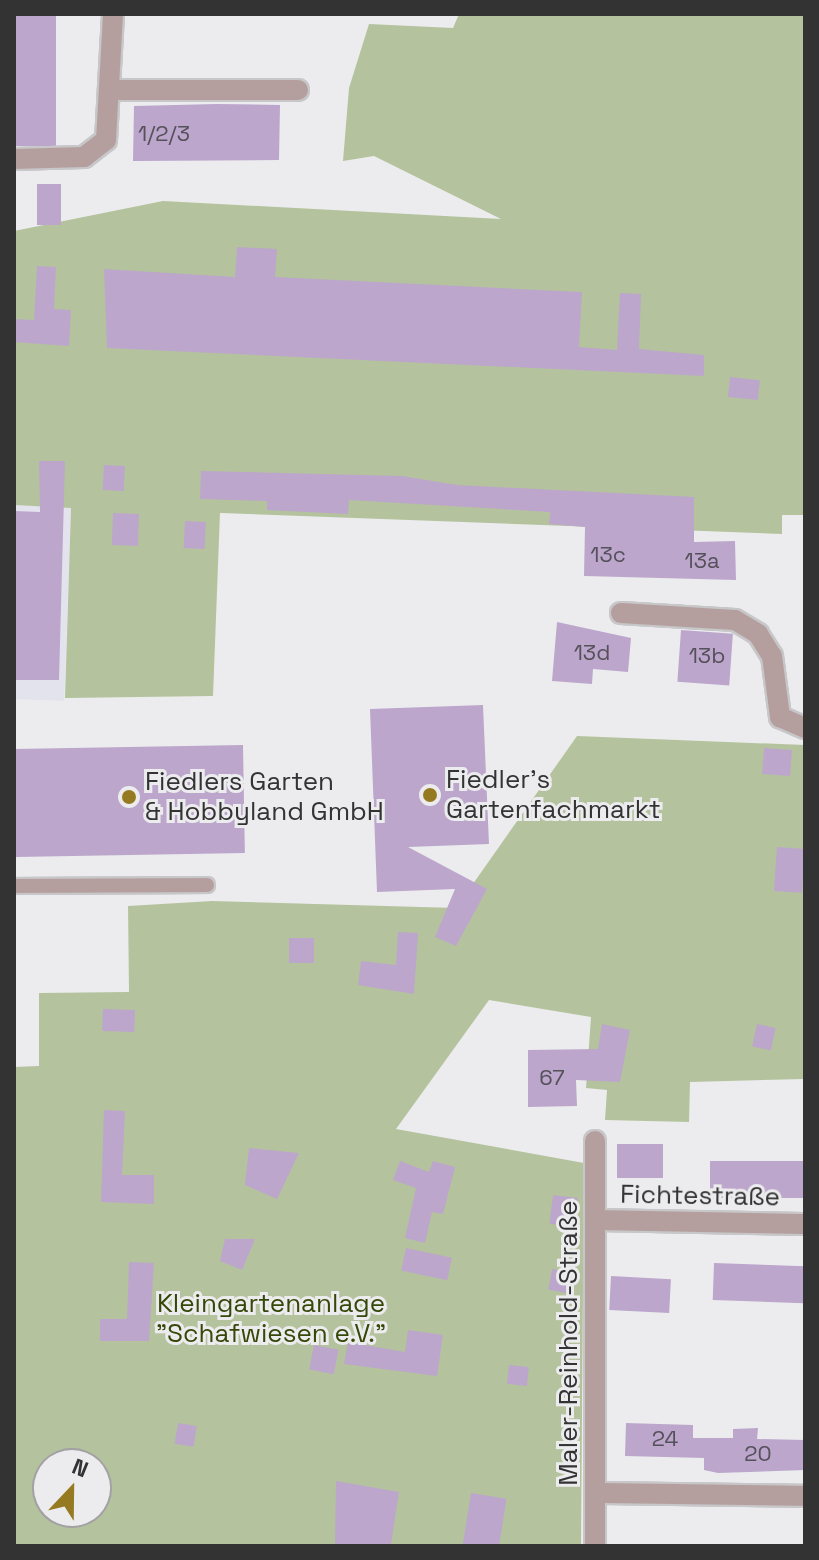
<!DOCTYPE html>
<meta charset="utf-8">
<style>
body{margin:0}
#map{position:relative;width:819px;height:1560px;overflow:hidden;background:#ececee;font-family:"Space Grotesk",sans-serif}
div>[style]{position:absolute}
.built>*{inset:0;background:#e3e3ed;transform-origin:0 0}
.green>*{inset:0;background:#b4c39d}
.building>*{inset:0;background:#bca6cc;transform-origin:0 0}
.roads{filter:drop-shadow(2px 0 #c7c7c9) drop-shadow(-2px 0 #c7c7c9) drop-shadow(0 2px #c7c7c9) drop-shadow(0 -2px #c7c7c9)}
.lane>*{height:14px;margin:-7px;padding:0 7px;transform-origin:7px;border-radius:7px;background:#b59f9e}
.street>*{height:20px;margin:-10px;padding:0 10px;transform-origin:10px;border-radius:10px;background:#b59f9e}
.dots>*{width:22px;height:22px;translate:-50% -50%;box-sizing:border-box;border:4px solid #ececee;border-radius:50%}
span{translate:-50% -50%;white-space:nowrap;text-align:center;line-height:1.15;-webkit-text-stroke:6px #ececee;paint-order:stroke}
.number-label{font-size:22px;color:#55505a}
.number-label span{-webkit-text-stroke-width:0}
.poi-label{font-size:26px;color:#333334}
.left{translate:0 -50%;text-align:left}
.street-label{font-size:26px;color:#333334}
.park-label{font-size:26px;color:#364808}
.frame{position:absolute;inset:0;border:16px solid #333334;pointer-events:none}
.north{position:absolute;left:32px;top:1448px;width:80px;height:80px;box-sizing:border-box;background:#ececee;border:2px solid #a2a2a4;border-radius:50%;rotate:22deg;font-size:22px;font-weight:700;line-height:32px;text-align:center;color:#333334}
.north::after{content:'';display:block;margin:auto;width:28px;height:36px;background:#967a22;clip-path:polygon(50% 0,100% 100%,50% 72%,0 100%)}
</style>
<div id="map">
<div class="built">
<i style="left:14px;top:505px;width:57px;height:194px;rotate:2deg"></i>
</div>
<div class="green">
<i style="clip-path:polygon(459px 14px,805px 14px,805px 515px,782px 515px,782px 534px,220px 513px,213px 696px,65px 698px,71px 508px,14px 505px,14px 231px,163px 201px,501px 219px,374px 156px,343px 161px,349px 88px,369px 24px,453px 28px)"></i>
<i style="clip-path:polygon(evenodd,577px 736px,805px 745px,805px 1079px,690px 1082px,689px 1122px,605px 1120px,607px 1090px,586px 1088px,591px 1017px,489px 1000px,396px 1129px,584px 1163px,581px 1546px,14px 1546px,14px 1067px,39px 1066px,39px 993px,129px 992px,128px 906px,212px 901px,456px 908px,577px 736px,48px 1464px,96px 1464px,96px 1512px,48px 1512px,48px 1464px)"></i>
</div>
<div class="building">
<i style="left:14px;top:14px;width:42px;height:132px"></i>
<i style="clip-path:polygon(217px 104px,280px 105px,279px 160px,133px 161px,134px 106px)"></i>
<i style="left:37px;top:184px;width:24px;height:41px"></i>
<i style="clip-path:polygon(237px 247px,277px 249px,275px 277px,582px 292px,579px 347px,617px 350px,620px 293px,641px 294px,639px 349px,704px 355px,704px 376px,107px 348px,104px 269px,235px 277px)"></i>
<i style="clip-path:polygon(37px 266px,56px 267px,54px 309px,71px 310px,69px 346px,14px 342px,14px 319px,34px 320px)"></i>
<i style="left:730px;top:377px;width:30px;height:20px;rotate:6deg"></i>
<i style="clip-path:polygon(39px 461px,65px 461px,59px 680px,14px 680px,14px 511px,40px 512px)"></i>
<i style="left:104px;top:465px;width:21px;height:25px;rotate:3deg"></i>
<i style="clip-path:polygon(201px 471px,402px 476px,457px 485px,694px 497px,694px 542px,735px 541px,736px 580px,584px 576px,585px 527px,549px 524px,550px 512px,349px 500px,348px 514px,267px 510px,267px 501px,200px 499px)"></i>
<i style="left:113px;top:513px;width:26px;height:32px;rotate:2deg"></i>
<i style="left:185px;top:521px;width:21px;height:27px;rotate:3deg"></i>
<i style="clip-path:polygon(557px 622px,631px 638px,628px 672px,593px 669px,592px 684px,552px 681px)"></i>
<i style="left:681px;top:630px;width:52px;height:52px;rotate:4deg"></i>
<i style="clip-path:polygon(483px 705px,489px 844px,408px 847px,487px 889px,456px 946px,435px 937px,455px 889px,377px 892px,370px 709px)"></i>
<i style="left:243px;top:745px;width:108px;height:229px;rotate:89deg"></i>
<i style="left:764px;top:748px;width:28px;height:26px;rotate:4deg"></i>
<i style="left:777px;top:847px;width:28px;height:44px;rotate:4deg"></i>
<i style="clip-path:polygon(398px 932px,418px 933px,414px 994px,358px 985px,361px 961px,396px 965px)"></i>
<i style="left:289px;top:938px;width:25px;height:25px"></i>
<i style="left:103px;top:1009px;width:32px;height:22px;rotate:2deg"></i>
<i style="clip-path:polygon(602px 1024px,630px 1030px,620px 1082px,576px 1080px,577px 1106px,528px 1107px,528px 1050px,598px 1049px)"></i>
<i style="left:757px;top:1024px;width:19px;height:23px;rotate:12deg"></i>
<i style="clip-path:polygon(104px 1110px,125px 1111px,122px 1175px,154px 1175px,154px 1204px,101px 1202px)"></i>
<i style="left:663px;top:1144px;width:34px;height:46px;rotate:90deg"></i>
<i style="clip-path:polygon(249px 1148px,299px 1153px,277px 1199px,245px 1185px)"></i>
<i style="clip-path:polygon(400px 1161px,429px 1172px,433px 1161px,455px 1167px,443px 1214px,432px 1212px,425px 1243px,405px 1238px,416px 1188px,393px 1180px)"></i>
<i style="left:805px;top:1161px;width:37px;height:95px;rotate:90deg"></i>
<i style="left:553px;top:1195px;width:25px;height:29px;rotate:7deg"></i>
<i style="clip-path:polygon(225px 1239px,255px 1239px,242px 1270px,220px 1261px)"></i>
<i style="left:406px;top:1248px;width:47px;height:23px;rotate:12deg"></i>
<i style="clip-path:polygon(129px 1262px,154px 1263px,149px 1341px,100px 1341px,100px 1319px,127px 1319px)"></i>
<i style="left:714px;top:1263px;width:91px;height:37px;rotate:2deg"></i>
<i style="left:552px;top:1269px;width:22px;height:21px;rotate:10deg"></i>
<i style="left:611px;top:1276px;width:60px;height:34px;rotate:3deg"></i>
<i style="clip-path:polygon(408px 1330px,443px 1335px,437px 1376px,344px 1364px,348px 1342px,405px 1352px)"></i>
<i style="left:314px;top:1345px;width:25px;height:25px;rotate:11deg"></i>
<i style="left:509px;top:1365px;width:20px;height:19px;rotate:6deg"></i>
<i style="left:178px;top:1423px;width:19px;height:21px;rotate:9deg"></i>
<i style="clip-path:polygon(626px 1423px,693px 1425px,693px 1438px,733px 1438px,733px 1429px,758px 1428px,757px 1439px,805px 1440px,805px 1470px,718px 1473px,704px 1470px,704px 1458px,625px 1456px)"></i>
<i style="clip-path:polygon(336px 1481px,399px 1492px,391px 1544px,335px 1546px)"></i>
<i style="left:471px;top:1493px;width:36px;height:53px;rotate:9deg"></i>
</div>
<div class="roads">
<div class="lane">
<i style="left:14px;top:886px;width:193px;rotate:-0.3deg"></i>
</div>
<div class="street">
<i style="left:110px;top:90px;width:188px"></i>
<i style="left:14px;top:159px;width:70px;rotate:-1.6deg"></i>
<i style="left:84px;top:157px;width:28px;rotate:-38deg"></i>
<i style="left:106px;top:140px;width:126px;rotate:-86.8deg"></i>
<i style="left:621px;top:613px;width:114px;rotate:3.5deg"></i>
<i style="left:735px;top:620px;width:27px;rotate:31deg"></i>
<i style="left:758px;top:634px;width:26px;rotate:58deg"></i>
<i style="left:772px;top:656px;width:62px;rotate:82.5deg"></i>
<i style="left:780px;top:717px;width:27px;rotate:24deg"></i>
<i style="left:595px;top:1220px;width:210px;rotate:1.1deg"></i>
<i style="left:595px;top:1493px;width:210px;rotate:0.8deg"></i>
<i style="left:595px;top:1546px;width:405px;rotate:-90deg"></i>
</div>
</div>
<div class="dots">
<i style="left:430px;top:795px;background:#967a22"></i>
<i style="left:129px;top:797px;background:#967a22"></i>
</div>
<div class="number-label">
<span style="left:164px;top:134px">1/2/3</span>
<span style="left:608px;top:555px">13c</span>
<span style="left:702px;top:561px">13a</span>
<span style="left:592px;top:653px">13d</span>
<span style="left:707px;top:656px">13b</span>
<span style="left:552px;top:1078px">67</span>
<span style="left:665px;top:1439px">24</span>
<span style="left:758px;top:1454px">20</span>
</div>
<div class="poi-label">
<span class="left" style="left:446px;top:795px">Fiedler's<br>Gartenfachmarkt</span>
<span class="left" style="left:145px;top:797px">Fiedlers Garten<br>&amp; Hobbyland GmbH</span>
</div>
<div class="street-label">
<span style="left:700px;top:1196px;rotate:1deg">Fichtestraße</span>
<span style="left:569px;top:1343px;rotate:-90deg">Maler-Reinhold-Straße</span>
</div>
<div class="park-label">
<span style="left:271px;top:1319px">Kleingartenanlage<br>"Schafwiesen e.V."</span>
</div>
<div class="frame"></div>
<div class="north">N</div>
</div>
